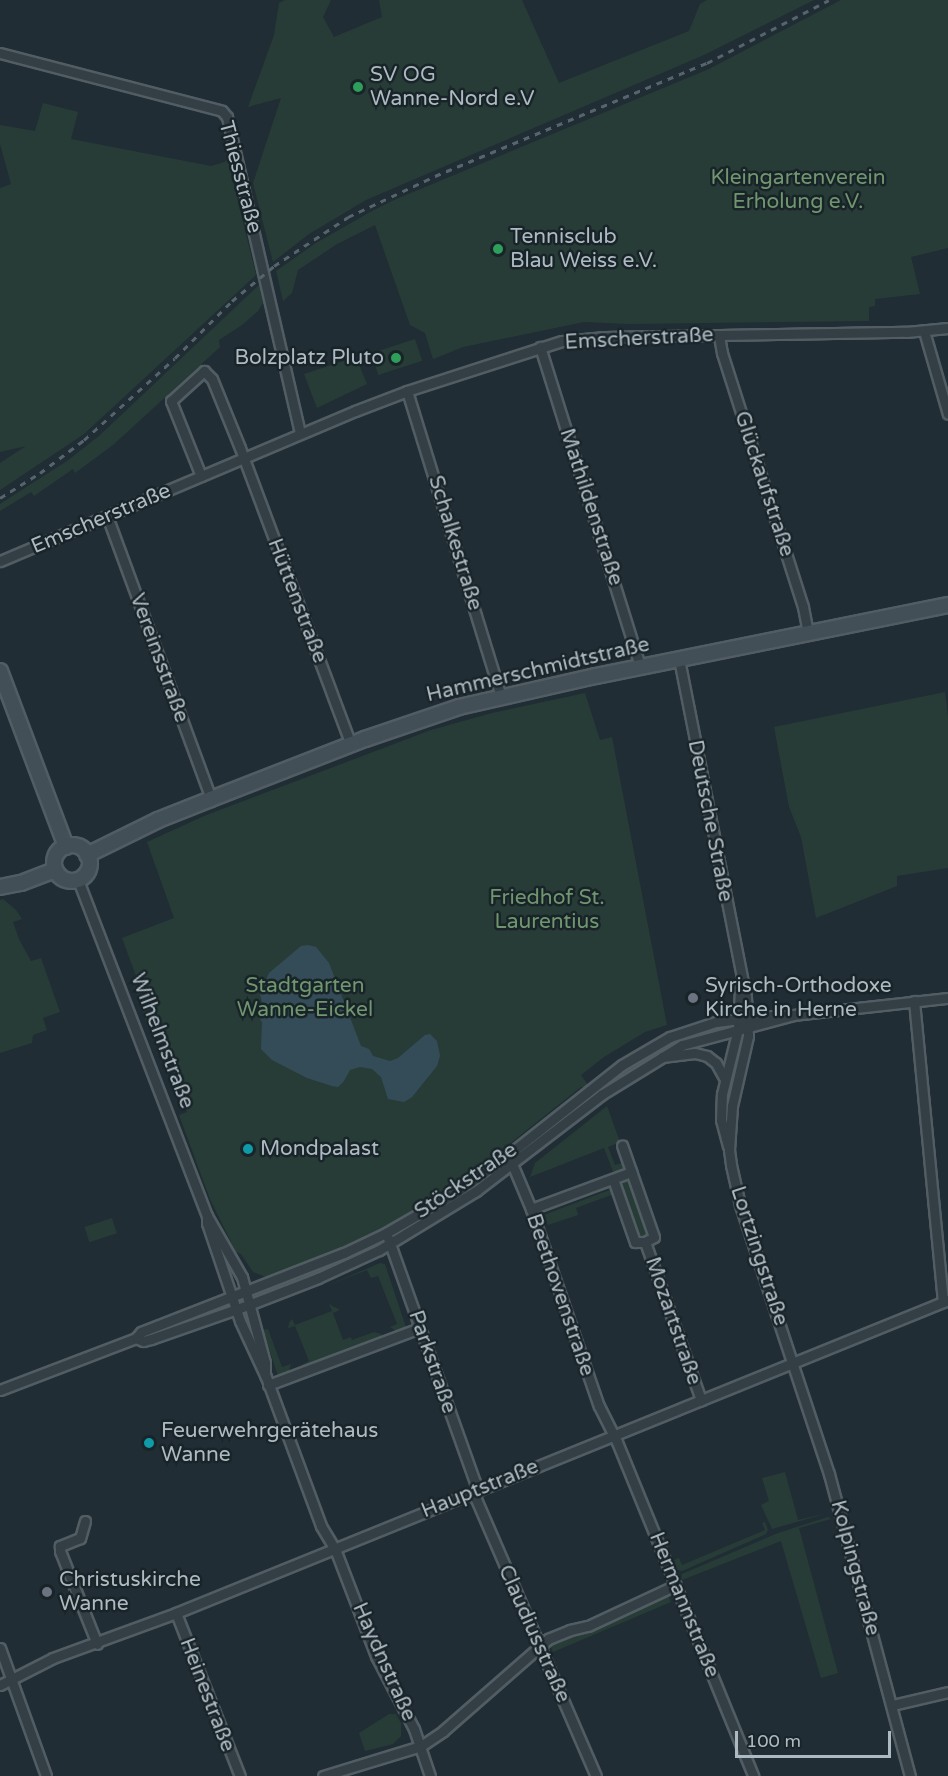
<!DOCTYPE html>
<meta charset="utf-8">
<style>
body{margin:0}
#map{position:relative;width:948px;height:1776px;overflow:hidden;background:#202d34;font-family:"Varela Round",sans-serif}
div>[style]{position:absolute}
.green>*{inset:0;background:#283c37;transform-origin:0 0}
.water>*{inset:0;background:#334c58}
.roads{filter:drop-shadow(2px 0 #515d63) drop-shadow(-2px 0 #515d63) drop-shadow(0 2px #515d63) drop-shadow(0 -2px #515d63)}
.street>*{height:9px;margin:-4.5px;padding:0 4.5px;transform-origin:4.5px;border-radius:4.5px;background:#333f45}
.secondary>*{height:14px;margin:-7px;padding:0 7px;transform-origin:7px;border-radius:7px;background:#424f57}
.secondary>.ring{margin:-7px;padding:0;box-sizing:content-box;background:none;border:14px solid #424f57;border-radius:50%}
.rail>*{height:3px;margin-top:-1.5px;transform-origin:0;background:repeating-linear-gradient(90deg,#56646c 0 6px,transparent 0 12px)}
.dots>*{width:16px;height:16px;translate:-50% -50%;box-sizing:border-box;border:3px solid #192429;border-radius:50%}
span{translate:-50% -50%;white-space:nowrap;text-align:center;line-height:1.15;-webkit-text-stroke:5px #192429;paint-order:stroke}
.poi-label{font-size:21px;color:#adbac2}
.left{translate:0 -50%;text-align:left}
.right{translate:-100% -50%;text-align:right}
.street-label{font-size:21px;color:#adbac2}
.park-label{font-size:21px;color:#70966f}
.scale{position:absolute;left:735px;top:1731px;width:156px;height:27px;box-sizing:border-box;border:3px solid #adbac2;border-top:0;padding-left:8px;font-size:18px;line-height:21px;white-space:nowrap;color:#adbac2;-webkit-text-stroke:4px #192429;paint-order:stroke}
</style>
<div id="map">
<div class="green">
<i style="clip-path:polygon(285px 0,331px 0,323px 17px,334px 37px,382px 17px,379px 0,522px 0,559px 83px,689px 31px,700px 4px,707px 0,814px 0,704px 55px,366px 200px,309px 234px,273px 262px,253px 183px,281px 98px,248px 107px,274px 35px,279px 3px)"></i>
<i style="clip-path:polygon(841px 0,948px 0,948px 248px,911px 257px,920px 294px,875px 299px,875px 306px,869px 307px,869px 321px,629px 324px,584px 322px,463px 347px,433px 359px,425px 333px,410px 325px,375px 225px,337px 244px,298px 270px,292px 293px,283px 301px,276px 271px,316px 243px,372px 211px,394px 200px,709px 69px)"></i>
<i style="clip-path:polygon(43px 103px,78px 112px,71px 139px,211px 166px,225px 162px,227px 157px,256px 275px,84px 434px,0 490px,0 463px,26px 446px,0 452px,0 188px,11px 184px,0 144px,0 125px,35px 131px)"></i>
<i style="clip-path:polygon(259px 285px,263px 303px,258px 311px,242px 325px,219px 340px,220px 347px,113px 445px,75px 473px,73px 469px,34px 496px,31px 492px,0 511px,0 504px,67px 461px,99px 436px)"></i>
<i style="left:415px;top:339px;width:23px;height:46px;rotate:72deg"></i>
<i style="clip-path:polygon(356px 357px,367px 384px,317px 408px,304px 374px)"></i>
<i style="clip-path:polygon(945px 692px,948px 717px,948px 868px,897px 876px,897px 886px,816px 918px,801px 837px,789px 807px,774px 727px)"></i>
<i style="clip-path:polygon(585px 693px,600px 740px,612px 737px,667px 1025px,645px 1032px,604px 1057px,581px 1075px,588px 1085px,585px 1088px,581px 1087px,484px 1164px,389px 1226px,349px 1247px,269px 1278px,253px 1272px,241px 1254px,236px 1252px,210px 1199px,179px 1115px,187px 1112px,154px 1025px,147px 1026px,140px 999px,133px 988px,139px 984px,122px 938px,174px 918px,147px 842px,204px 816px,431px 730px,492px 713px)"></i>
<i style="clip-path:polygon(3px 899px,16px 910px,22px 919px,13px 922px,19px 939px,31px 961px,41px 958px,60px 1012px,43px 1018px,47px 1030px,33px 1035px,32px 1043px,0 1053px,0 900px)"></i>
<i style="clip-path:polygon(607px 1106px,620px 1142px,608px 1147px,615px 1165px,623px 1163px,625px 1169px,614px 1174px,604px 1148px,530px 1177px,535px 1163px)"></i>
<i style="clip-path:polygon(626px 1179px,631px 1182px,648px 1232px,642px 1237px,637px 1236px,618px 1182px)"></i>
<i style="clip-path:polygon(612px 1189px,614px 1194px,576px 1208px,578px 1215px,548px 1225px,544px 1215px)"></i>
<i style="left:112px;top:1218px;width:16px;height:29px;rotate:72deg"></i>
<i style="clip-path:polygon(380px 1263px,385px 1264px,406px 1327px,396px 1331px,390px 1327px,397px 1324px,378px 1276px,371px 1278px,367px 1270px,324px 1287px)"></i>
<i style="clip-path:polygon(329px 1304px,340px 1310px,333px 1313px,343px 1340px,351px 1337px,352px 1340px,374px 1332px,381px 1334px,384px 1340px,304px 1370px,302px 1365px,309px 1361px,295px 1326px,288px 1328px,289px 1323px,292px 1319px,295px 1325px,332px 1311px)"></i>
<i style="clip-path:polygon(268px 1329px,282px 1367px,291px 1364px,289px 1371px,278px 1376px,263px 1330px)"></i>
<i style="clip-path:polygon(785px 1472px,798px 1520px,828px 1513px,772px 1529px,761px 1505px,769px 1501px,762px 1478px)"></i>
<i style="clip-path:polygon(828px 1517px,831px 1519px,799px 1528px,838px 1673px,821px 1678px,781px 1541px,682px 1580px,681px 1577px,682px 1574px,778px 1533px)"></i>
<i style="clip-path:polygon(765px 1522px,768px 1530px,766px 1534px,682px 1571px,677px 1570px,674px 1560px,679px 1558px,682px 1565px,765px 1530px,762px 1523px)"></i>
<i style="clip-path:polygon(667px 1593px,671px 1602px,553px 1652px,550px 1644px,647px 1605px,649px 1601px)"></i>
<i style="clip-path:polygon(389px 1714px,396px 1714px,401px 1723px,401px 1736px,393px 1744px,365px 1751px,359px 1733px)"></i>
</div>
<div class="water">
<i style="clip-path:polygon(308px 945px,316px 947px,329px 963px,361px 1046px,369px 1049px,373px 1056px,390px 1061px,398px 1058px,425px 1035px,430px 1034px,437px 1041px,440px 1056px,437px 1066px,412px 1097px,404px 1102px,388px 1099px,381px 1077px,372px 1069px,360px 1067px,350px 1070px,344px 1081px,338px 1087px,332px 1086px,307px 1078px,272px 1060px,261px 1049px,262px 1022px,259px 1018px,264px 1010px,260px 994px,269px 973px,301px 946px)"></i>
</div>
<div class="roads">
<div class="street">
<i style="left:0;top:53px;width:229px;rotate:14.6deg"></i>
<i style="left:222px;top:111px;width:8px;rotate:50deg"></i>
<i style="left:227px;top:117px;width:324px;rotate:77deg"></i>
<i style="left:924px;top:331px;width:86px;rotate:73.9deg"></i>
<i style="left:719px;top:336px;width:17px;rotate:80deg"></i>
<i style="left:722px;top:353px;width:267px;rotate:72.3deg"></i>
<i style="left:803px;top:607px;width:25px;rotate:79deg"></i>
<i style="left:540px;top:347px;width:335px;rotate:72.6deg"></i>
<i style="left:407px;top:391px;width:319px;rotate:72.9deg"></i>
<i style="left:201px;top:476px;width:81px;rotate:-111.8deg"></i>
<i style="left:171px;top:401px;width:45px;rotate:-42.3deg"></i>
<i style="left:204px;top:371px;width:11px;rotate:45deg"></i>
<i style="left:212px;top:379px;width:74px;rotate:67.9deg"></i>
<i style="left:240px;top:448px;width:317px;rotate:69.5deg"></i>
<i style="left:107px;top:516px;width:302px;rotate:69.8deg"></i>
<i style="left:0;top:561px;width:385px;rotate:-22.9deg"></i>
<i style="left:355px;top:411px;width:56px;rotate:-21deg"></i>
<i style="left:407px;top:391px;width:163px;rotate:-17.9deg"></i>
<i style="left:562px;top:341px;width:43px;rotate:-5.3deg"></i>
<i style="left:605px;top:337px;width:301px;rotate:-1deg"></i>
<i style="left:906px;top:332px;width:42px;rotate:-5.4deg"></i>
<i style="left:679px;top:659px;width:345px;rotate:78.8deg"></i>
<i style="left:746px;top:997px;width:39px;rotate:87deg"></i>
<i style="left:748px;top:1036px;width:72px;rotate:102.9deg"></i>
<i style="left:732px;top:1106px;width:44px;rotate:93.9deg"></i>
<i style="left:729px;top:1150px;width:15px;rotate:82deg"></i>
<i style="left:731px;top:1165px;width:41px;rotate:77.3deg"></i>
<i style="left:740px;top:1205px;width:283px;rotate:71.7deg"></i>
<i style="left:829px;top:1474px;width:313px;rotate:75deg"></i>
<i style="left:78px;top:880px;width:360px;rotate:69deg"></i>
<i style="left:207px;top:1216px;width:7px;rotate:90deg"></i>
<i style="left:207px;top:1223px;width:103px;rotate:71.4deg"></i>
<i style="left:240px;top:1321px;width:62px;rotate:65.1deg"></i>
<i style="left:266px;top:1377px;width:159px;rotate:69.7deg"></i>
<i style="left:321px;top:1526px;width:27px;rotate:59deg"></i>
<i style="left:335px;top:1549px;width:115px;rotate:69deg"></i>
<i style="left:376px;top:1656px;width:82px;rotate:62.5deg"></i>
<i style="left:414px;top:1729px;width:50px;rotate:71.2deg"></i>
<i style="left:914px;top:1001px;width:302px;rotate:84.5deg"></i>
<i style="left:662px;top:1057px;width:33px;rotate:-7deg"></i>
<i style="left:695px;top:1053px;width:12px;rotate:14deg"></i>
<i style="left:707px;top:1056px;width:11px;rotate:38deg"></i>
<i style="left:716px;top:1063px;width:18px;rotate:61deg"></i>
<i style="left:728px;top:1146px;width:27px;rotate:-105deg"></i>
<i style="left:721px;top:1120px;width:26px;rotate:-88deg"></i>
<i style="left:722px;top:1094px;width:67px;rotate:-76.2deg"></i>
<i style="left:738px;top:1029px;width:40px;rotate:-87.1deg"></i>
<i style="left:510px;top:1159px;width:54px;rotate:67.2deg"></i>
<i style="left:531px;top:1209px;width:208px;rotate:71deg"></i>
<i style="left:599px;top:1406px;width:40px;rotate:63.4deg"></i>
<i style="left:617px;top:1442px;width:361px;rotate:67.8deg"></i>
<i style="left:613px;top:1179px;width:67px;rotate:70.8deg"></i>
<i style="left:635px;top:1242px;width:10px"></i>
<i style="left:645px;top:1242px;width:10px;rotate:-29deg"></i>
<i style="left:654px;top:1237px;width:97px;rotate:-109.2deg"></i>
<i style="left:531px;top:1209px;width:107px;rotate:-20.3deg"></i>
<i style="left:207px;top:1216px;width:70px;rotate:60.2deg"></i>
<i style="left:242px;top:1277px;width:89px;rotate:75deg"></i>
<i style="left:265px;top:1363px;width:12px;rotate:90deg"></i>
<i style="left:388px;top:1238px;width:259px;rotate:70.4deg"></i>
<i style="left:475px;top:1482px;width:17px;rotate:87deg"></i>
<i style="left:476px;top:1499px;width:302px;rotate:66.6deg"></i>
<i style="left:645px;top:1242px;width:168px;rotate:70.5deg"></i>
<i style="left:136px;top:1338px;width:8px;rotate:23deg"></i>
<i style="left:143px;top:1341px;width:8px;rotate:-14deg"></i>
<i style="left:151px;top:1339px;width:106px;rotate:-19.3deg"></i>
<i style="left:251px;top:1304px;width:72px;rotate:-21.2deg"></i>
<i style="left:318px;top:1278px;width:67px;rotate:-24.7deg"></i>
<i style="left:379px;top:1250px;width:114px;rotate:-31.3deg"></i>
<i style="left:476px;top:1191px;width:158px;rotate:-37.5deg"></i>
<i style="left:601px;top:1095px;width:95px;rotate:-31.7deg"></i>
<i style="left:682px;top:1045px;width:115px;rotate:-15.1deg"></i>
<i style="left:793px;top:1015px;width:156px;rotate:-6.3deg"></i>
<i style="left:268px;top:1385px;width:162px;rotate:-20.6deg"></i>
<i style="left:0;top:1390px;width:146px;rotate:-20.9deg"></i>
<i style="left:136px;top:1338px;width:8px;rotate:-50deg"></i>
<i style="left:141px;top:1332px;width:218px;rotate:-21.3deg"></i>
<i style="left:344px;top:1253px;width:47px;rotate:-25.5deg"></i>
<i style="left:386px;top:1233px;width:80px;rotate:-30.1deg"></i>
<i style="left:455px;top:1193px;width:65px;rotate:-35.6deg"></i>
<i style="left:508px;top:1155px;width:145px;rotate:-38.3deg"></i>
<i style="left:622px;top:1065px;width:56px;rotate:-30.3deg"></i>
<i style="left:670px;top:1037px;width:48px;rotate:-18.1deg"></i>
<i style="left:716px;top:1022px;width:47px;rotate:-7.3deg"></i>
<i style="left:763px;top:1016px;width:20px"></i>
<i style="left:85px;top:1521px;width:18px;rotate:106deg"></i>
<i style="left:80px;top:1538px;width:22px;rotate:158deg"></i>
<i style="left:60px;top:1546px;width:5px;rotate:90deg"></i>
<i style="left:60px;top:1551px;width:100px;rotate:68.3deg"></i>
<i style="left:176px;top:1613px;width:175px;rotate:68.6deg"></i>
<i style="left:0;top:1648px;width:136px;rotate:70.2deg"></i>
<i style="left:0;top:1685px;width:59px;rotate:-27deg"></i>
<i style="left:53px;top:1658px;width:131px;rotate:-20.1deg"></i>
<i style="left:176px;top:1613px;width:833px;rotate:-22.07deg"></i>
<i style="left:892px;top:1705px;width:57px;rotate:-13.1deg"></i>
<i style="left:323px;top:1776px;width:102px;rotate:-17deg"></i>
<i style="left:421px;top:1746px;width:27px;rotate:-34deg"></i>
<i style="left:443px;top:1731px;width:140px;rotate:-41.2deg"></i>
<i style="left:548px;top:1639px;width:24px;rotate:-22deg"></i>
<i style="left:570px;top:1630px;width:18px;rotate:-13deg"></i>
<i style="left:588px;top:1626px;width:97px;rotate:-25deg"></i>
</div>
<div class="secondary">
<i style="left:0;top:671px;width:188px;rotate:69.4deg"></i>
<i class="ring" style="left:54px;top:845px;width:22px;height:22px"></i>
<i style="left:87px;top:855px;width:79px;rotate:-26.2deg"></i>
<i style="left:158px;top:820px;width:57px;rotate:-21.6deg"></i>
<i style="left:211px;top:799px;width:165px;rotate:-21.3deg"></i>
<i style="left:365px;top:739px;width:99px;rotate:-18.8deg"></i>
<i style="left:459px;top:707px;width:140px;rotate:-12.8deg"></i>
<i style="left:596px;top:676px;width:359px;rotate:-11.4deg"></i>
<i style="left:0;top:887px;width:21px;rotate:-11deg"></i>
<i style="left:21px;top:883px;width:36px;rotate:-21deg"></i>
</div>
</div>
<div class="rail">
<i style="left:0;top:498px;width:47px;rotate:-32deg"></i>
<i style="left:40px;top:473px;width:55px;rotate:-36.9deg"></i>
<i style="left:84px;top:440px;width:122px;rotate:-42deg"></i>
<i style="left:175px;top:358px;width:81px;rotate:-45deg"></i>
<i style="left:232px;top:301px;width:55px;rotate:-39.8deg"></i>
<i style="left:274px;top:266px;width:89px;rotate:-33.5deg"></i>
<i style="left:348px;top:217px;width:96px;rotate:-25.2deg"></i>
<i style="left:435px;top:176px;width:295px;rotate:-22.6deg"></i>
<i style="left:707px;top:63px;width:137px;rotate:-27.3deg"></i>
</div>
<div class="dots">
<i style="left:358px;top:87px;background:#2e9e5b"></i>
<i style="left:498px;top:249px;background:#2e9e5b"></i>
<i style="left:396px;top:358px;background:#2e9e5b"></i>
<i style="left:693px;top:998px;background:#6b7280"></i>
<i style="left:248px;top:1149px;background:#0f9aa8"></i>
<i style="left:149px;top:1443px;background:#0f9aa8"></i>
<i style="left:47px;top:1592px;background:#6b7280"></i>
</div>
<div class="poi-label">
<span class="left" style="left:370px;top:87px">SV OG<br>Wanne-Nord e.V</span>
<span class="left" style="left:510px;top:249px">Tennisclub<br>Blau Weiss e.V.</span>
<span class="right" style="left:384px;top:358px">Bolzplatz Pluto</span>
<span class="left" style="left:705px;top:998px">Syrisch-Orthodoxe<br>Kirche in Herne</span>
<span class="left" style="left:260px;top:1149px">Mondpalast</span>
<span class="left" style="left:161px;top:1443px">Feuerwehrgerätehaus<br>Wanne</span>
<span class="left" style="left:59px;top:1592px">Christuskirche<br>Wanne</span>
</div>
<div class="street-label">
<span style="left:240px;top:177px;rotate:75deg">Thiesstraße</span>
<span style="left:639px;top:339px;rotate:-3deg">Emscherstraße</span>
<span style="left:764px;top:484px;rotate:72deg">Glückaufstraße</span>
<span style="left:591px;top:507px;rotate:72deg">Mathildenstraße</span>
<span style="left:101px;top:519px;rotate:-23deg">Emscherstraße</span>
<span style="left:455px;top:543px;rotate:73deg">Schalkestraße</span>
<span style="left:297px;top:601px;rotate:69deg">Hüttenstraße</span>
<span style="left:159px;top:658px;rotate:70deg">Vereinsstraße</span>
<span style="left:538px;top:670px;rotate:-13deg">Hammerschmidtstraße</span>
<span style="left:710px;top:821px;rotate:79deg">Deutsche Straße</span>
<span style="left:162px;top:1041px;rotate:69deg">Wilhelmstraße</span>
<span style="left:466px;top:1181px;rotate:-34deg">Stöckstraße</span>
<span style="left:759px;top:1256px;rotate:72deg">Lortzingstraße</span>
<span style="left:560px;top:1295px;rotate:71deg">Beethovenstraße</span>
<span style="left:673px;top:1321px;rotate:71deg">Mozartstraße</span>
<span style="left:432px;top:1362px;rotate:71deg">Parkstraße</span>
<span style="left:480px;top:1489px;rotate:-22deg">Hauptstraße</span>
<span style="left:855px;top:1568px;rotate:75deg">Kolpingstraße</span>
<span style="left:684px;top:1605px;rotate:68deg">Hermannstraße</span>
<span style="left:534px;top:1634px;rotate:66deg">Claudiusstraße</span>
<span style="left:384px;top:1662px;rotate:66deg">Haydnstraße</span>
<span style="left:207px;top:1695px;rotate:69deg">Heinestraße</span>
</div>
<div class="park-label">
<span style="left:798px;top:190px">Kleingartenverein<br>Erholung e.V.</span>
<span style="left:547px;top:910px">Friedhof St.<br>Laurentius</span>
<span style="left:305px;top:998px">Stadtgarten<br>Wanne-Eickel</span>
</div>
<div class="scale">100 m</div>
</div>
